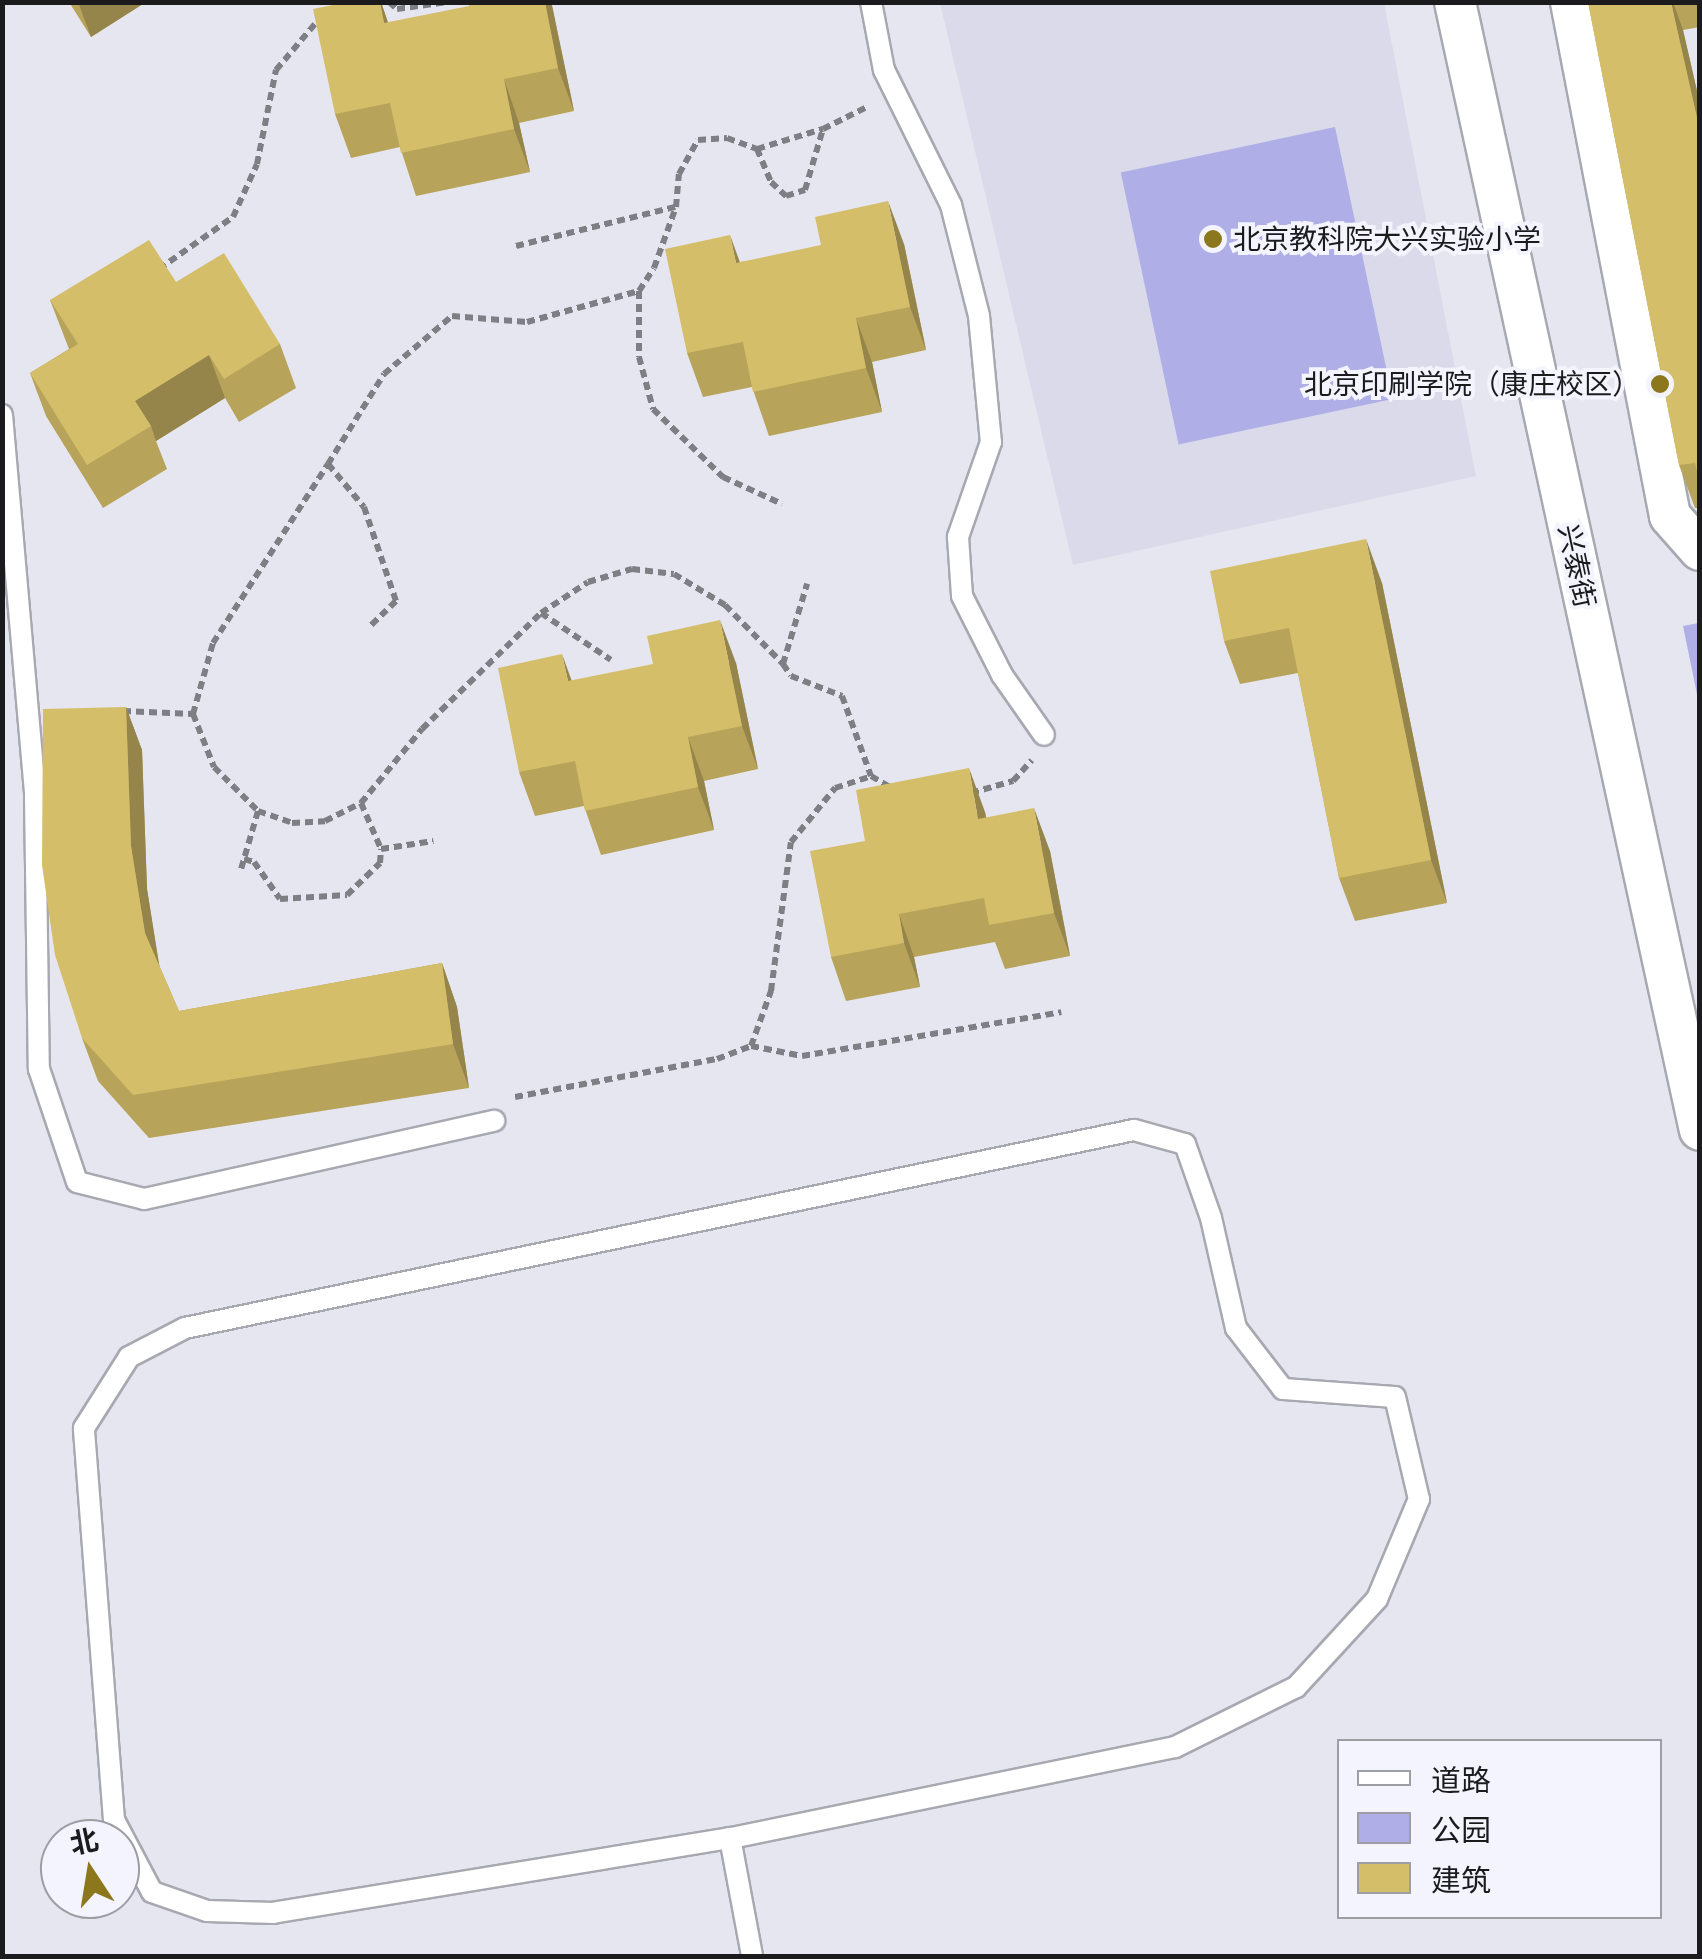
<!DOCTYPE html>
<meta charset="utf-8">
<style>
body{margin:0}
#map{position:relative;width:1702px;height:1959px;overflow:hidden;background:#e6e6f0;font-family:"PT Sans Narrow","Noto Sans SC",sans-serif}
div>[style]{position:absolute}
.built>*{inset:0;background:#dadaeb}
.green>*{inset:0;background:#afaee6;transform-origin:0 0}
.path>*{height:6px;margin-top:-3px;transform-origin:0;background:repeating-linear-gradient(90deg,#7e7e85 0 8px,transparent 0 13px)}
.roads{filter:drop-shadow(2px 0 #a8a8b1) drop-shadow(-2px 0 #a8a8b1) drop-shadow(0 2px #a8a8b1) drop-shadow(0 -2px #a8a8b1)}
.service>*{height:20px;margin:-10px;padding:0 10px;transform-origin:10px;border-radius:10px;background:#fff}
.minor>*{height:40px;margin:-20px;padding:0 20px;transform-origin:20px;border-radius:20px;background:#fff}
.wall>*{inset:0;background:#b7a35a}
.shaded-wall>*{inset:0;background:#95854a}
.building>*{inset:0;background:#d5be69}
.dots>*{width:28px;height:28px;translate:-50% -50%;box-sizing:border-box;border:5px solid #f3f4fe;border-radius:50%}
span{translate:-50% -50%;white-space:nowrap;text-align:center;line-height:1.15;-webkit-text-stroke:8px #f3f4fe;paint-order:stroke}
.poi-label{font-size:28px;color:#1b1b1e}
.left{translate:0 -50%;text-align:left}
.right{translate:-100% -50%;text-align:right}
.street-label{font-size:28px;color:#1b1b1e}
.frame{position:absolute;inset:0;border:5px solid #1b1b1e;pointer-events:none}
.legend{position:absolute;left:1337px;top:1739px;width:325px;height:180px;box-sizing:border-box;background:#f3f4fe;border:2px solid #9d9da4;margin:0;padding:12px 18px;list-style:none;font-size:30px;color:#1b1b1e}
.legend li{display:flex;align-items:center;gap:20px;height:50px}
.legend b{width:50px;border:2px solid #9d9da4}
.north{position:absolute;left:40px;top:1819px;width:100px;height:100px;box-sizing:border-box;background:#f3f4fe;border:2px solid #9d9da4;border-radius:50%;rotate:348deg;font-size:28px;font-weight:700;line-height:40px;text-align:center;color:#1b1b1e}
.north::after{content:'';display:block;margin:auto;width:35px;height:45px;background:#8c771c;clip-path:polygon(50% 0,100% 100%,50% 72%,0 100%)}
</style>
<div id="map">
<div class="built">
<i style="clip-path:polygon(940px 3px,1384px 3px,1476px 476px,1073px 565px)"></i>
</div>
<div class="green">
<i style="left:1335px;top:127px;width:278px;height:219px;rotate:78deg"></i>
<i style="clip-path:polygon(1699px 623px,1700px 623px,1699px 704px,1683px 626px)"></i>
</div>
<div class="path">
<i style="left:389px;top:2px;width:11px;rotate:41deg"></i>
<i style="left:397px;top:9px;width:51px;rotate:-7.8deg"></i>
<i style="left:757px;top:149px;width:69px;rotate:-16.9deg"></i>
<i style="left:516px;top:246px;width:164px;rotate:-13.8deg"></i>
<i style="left:159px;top:269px;width:90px;rotate:-35.1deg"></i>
<i style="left:233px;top:217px;width:58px;rotate:-65.6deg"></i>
<i style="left:257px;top:164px;width:96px;rotate:-78.6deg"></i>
<i style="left:276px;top:70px;width:68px;rotate:-49.8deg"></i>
<i style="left:639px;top:291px;width:66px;rotate:90deg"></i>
<i style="left:639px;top:357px;width:54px;rotate:74.9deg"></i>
<i style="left:653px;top:409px;width:98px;rotate:44.2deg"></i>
<i style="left:723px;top:477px;width:65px;rotate:24.6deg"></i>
<i style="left:328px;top:464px;width:106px;rotate:-58.1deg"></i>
<i style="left:384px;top:374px;width:89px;rotate:-40.5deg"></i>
<i style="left:452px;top:316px;width:75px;rotate:4.6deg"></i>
<i style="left:527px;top:322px;width:116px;rotate:-15.5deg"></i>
<i style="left:639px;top:291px;width:27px;rotate:-57deg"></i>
<i style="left:654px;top:268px;width:65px;rotate:-70.2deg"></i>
<i style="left:676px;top:207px;width:33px;rotate:-85deg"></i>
<i style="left:679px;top:174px;width:39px;rotate:-61deg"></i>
<i style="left:698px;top:140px;width:29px;rotate:-4deg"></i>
<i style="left:727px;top:138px;width:32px;rotate:20deg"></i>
<i style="left:757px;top:149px;width:36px;rotate:67deg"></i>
<i style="left:771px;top:182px;width:21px;rotate:43deg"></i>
<i style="left:786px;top:196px;width:20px;rotate:-18deg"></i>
<i style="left:805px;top:190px;width:64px;rotate:-73.6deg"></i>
<i style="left:823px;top:129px;width:51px;rotate:-26.6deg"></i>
<i style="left:541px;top:613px;width:56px;rotate:-33.4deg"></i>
<i style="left:588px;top:582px;width:46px;rotate:-16.5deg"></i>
<i style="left:632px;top:569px;width:42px;rotate:6.8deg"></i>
<i style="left:674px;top:574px;width:60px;rotate:31.3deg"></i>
<i style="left:725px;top:605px;width:83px;rotate:45.5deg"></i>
<i style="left:783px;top:664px;width:84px;rotate:-73.3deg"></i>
<i style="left:783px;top:664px;width:14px;rotate:56deg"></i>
<i style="left:791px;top:676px;width:55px;rotate:21.4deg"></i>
<i style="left:842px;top:696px;width:85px;rotate:70.1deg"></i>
<i style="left:871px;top:776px;width:24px;rotate:30deg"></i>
<i style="left:123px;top:711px;width:70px;rotate:2.5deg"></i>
<i style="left:193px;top:714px;width:74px;rotate:-74.3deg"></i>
<i style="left:213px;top:643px;width:213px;rotate:-57.3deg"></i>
<i style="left:328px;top:464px;width:56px;rotate:50.1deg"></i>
<i style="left:364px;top:507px;width:99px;rotate:71.2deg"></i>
<i style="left:396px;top:601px;width:35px;rotate:136deg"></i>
<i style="left:193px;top:714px;width:57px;rotate:68.4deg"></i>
<i style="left:214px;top:767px;width:62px;rotate:45deg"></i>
<i style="left:258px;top:811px;width:60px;rotate:106.3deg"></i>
<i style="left:971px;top:793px;width:44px;rotate:-15.9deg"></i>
<i style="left:1013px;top:781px;width:28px;rotate:-48deg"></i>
<i style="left:361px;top:803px;width:96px;rotate:-50.5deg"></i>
<i style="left:422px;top:729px;width:166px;rotate:-44.3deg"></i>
<i style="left:541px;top:613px;width:84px;rotate:33.9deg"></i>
<i style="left:258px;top:811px;width:36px;rotate:19deg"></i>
<i style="left:292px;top:823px;width:33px;rotate:-3deg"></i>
<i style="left:325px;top:821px;width:40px;rotate:-26.6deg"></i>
<i style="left:361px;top:803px;width:50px;rotate:66.5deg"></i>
<i style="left:381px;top:849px;width:53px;rotate:-8.7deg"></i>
<i style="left:244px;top:859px;width:10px;rotate:17deg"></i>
<i style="left:254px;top:862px;width:45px;rotate:54.9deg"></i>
<i style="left:280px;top:899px;width:67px;rotate:-3.4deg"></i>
<i style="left:347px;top:895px;width:46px;rotate:-44.1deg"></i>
<i style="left:380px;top:863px;width:14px;rotate:-86deg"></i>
<i style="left:751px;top:1046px;width:52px;rotate:11.1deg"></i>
<i style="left:802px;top:1056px;width:263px;rotate:-9.6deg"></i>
<i style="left:515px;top:1097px;width:206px;rotate:-10.7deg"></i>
<i style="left:717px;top:1059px;width:36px;rotate:-21deg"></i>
<i style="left:751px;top:1046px;width:59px;rotate:-70deg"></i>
<i style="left:771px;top:991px;width:150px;rotate:-82.4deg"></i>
<i style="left:791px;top:842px;width:70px;rotate:-50.8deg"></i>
<i style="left:835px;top:788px;width:38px;rotate:-18deg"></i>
</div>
<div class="roads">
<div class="service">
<i style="left:871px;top:2px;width:69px;rotate:79.2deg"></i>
<i style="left:884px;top:70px;width:151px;rotate:63.6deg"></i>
<i style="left:951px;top:205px;width:114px;rotate:75.8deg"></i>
<i style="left:979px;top:316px;width:127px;rotate:84.6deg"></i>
<i style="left:991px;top:442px;width:101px;rotate:109.2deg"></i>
<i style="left:958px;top:537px;width:59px;rotate:86.1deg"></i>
<i style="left:962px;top:596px;width:89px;rotate:63.1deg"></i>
<i style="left:1002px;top:675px;width:73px;rotate:55deg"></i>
<i style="left:2px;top:415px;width:382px;rotate:85deg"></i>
<i style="left:35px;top:796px;width:273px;rotate:89.2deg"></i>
<i style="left:39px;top:1069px;width:119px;rotate:71.4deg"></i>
<i style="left:77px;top:1182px;width:69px;rotate:14.2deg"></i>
<i style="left:144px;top:1199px;width:359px;rotate:-12.6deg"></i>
<i style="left:1134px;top:1130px;width:53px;rotate:15.4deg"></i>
<i style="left:1185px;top:1144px;width:78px;rotate:70.6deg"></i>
<i style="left:1211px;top:1218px;width:113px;rotate:77.2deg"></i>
<i style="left:1236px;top:1328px;width:77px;rotate:52.4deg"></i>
<i style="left:1283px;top:1389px;width:112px;rotate:4.1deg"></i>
<i style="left:1395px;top:1397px;width:105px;rotate:76.8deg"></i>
<i style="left:1419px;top:1499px;width:108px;rotate:112.8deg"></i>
<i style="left:1377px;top:1599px;width:120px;rotate:132.6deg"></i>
<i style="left:1296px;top:1687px;width:135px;rotate:153.6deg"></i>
<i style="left:1175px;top:1747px;width:454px;rotate:168.4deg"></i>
<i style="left:730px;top:1838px;width:462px;rotate:170.7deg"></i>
<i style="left:274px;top:1913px;width:67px;rotate:-178.3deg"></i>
<i style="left:207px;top:1911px;width:58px;rotate:-160.9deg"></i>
<i style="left:152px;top:1892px;width:81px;rotate:-117.8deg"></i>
<i style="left:114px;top:1820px;width:393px;rotate:-94.4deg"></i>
<i style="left:84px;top:1428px;width:84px;rotate:-57.6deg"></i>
<i style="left:129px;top:1357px;width:63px;rotate:-27.4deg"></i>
<i style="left:185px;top:1328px;width:969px;rotate:-11.79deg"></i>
<i style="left:730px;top:1838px;width:120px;rotate:79.4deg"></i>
</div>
<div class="minor">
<i style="left:1455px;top:2px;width:1154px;rotate:77.75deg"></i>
<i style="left:1571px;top:2px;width:523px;rotate:79.1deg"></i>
<i style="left:1670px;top:516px;width:45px;rotate:48.6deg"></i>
</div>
</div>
<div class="wall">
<i style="clip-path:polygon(69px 2px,146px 2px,91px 37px)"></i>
<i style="clip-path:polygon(348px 2px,381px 2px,388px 23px,551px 2px,574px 111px,519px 123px,530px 172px,416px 196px,400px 147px,351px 158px,335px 114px)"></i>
<i style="clip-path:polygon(1588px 2px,1700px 2px,1700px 27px,1683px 30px,1700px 104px,1700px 508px,1695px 508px,1679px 465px)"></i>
<i style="clip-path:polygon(904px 244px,926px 350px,872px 362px,882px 412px,769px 436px,752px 387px,703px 397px,687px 353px,740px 262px)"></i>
<i style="clip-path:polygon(176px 282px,280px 344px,296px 388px,239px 422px,225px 398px,156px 441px,167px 469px,103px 508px,46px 416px,30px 373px,69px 349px,50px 300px)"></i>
<i style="clip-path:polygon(1382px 583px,1447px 903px,1355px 921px,1339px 878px,1298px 673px,1240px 684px,1224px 641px)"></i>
<i style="clip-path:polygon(736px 663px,758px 769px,704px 781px,714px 830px,601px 855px,584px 806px,535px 816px,519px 772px,572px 681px)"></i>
<i style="clip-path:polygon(126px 707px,142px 750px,147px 889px,159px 965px,179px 1011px,442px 963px,457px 1007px,469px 1088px,149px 1138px,98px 1081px,82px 1038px)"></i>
<i style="clip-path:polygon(985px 812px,986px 817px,1050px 851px,1070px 956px,1005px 969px,995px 942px,914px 957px,920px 987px,846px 1001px,831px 957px,865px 841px)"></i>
</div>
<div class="shaded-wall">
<i style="clip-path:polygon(78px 2px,146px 2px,91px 37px)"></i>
<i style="clip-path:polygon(380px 2px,381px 2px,394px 40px,384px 23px)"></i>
<i style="clip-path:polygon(545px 2px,551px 2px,552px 5px,574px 111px,558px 68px)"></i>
<i style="clip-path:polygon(1671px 2px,1673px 2px,1683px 30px,1700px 104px,1700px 131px)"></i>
<i style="clip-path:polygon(504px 79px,519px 123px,530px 172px,514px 129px)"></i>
<i style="clip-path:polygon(888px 201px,904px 244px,926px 350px,910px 307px)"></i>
<i style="clip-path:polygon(730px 235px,746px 279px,736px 263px)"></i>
<i style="clip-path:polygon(856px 318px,872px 362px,882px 412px,866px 368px)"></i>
<i style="clip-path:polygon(209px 355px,225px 398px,156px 441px,151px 426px,135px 401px)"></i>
<i style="clip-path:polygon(1366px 539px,1382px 583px,1447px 903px,1431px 860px)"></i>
<i style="clip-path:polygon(720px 620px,736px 663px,758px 769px,742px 726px)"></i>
<i style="clip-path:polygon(562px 654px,578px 698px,568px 681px)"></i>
<i style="clip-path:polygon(126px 707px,142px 750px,147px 889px,161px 976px,145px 933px,131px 846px)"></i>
<i style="clip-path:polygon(688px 737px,704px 781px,714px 830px,698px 787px)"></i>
<i style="clip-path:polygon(969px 768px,985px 812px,994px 862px,978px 819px)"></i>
<i style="clip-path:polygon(1034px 808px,1050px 851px,1070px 956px,1054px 913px)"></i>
<i style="clip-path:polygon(899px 914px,914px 957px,920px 987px,904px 943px)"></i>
<i style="clip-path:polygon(442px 963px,457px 1007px,469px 1088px,453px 1044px)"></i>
</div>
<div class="building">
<i style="clip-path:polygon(348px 2px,380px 2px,384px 23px,469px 6px,468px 2px,545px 2px,558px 68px,504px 79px,514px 129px,401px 153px,390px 103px,335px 114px,313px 9px)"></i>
<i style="clip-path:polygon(1588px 2px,1671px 2px,1700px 131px,1700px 483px,1695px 463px,1679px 465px)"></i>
<i style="clip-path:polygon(888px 201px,910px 307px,856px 318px,866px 368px,753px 392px,743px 342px,687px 353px,665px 249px,730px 235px,736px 263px,821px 245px,815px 217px)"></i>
<i style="clip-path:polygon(149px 240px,176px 282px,224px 253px,280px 344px,224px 379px,209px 355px,135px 401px,151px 426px,87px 465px,30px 373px,78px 344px,50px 300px)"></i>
<i style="clip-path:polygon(1366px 539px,1431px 860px,1339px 878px,1289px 628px,1224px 641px,1210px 571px)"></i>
<i style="clip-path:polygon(720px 620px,742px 726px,688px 737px,698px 787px,585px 811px,575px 761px,519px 772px,498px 668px,562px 654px,568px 681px,653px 664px,647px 636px)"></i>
<i style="clip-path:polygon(126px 707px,131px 846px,145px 933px,179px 1011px,442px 963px,453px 1044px,133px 1095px,82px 1038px,55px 955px,42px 865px,43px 709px)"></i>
<i style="clip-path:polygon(969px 768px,978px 819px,1034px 808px,1054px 913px,989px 925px,984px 898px,899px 914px,904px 943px,831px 957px,810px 851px,865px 841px,856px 790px)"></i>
</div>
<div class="dots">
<i style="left:1213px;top:239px;background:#8c771c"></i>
<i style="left:1660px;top:384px;background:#8c771c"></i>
</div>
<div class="poi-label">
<span class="left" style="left:1233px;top:239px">北京教科院大兴实验小学</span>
<span class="right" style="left:1640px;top:384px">北京印刷学院（康庄校区）</span>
</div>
<div class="street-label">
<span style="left:1577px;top:566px;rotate:78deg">兴泰街</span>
</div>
<div class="frame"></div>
<ul class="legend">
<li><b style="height:12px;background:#fff"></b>道路</li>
<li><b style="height:28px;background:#afaee6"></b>公园</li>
<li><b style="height:28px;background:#d5be69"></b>建筑</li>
</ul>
<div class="north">北</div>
</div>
